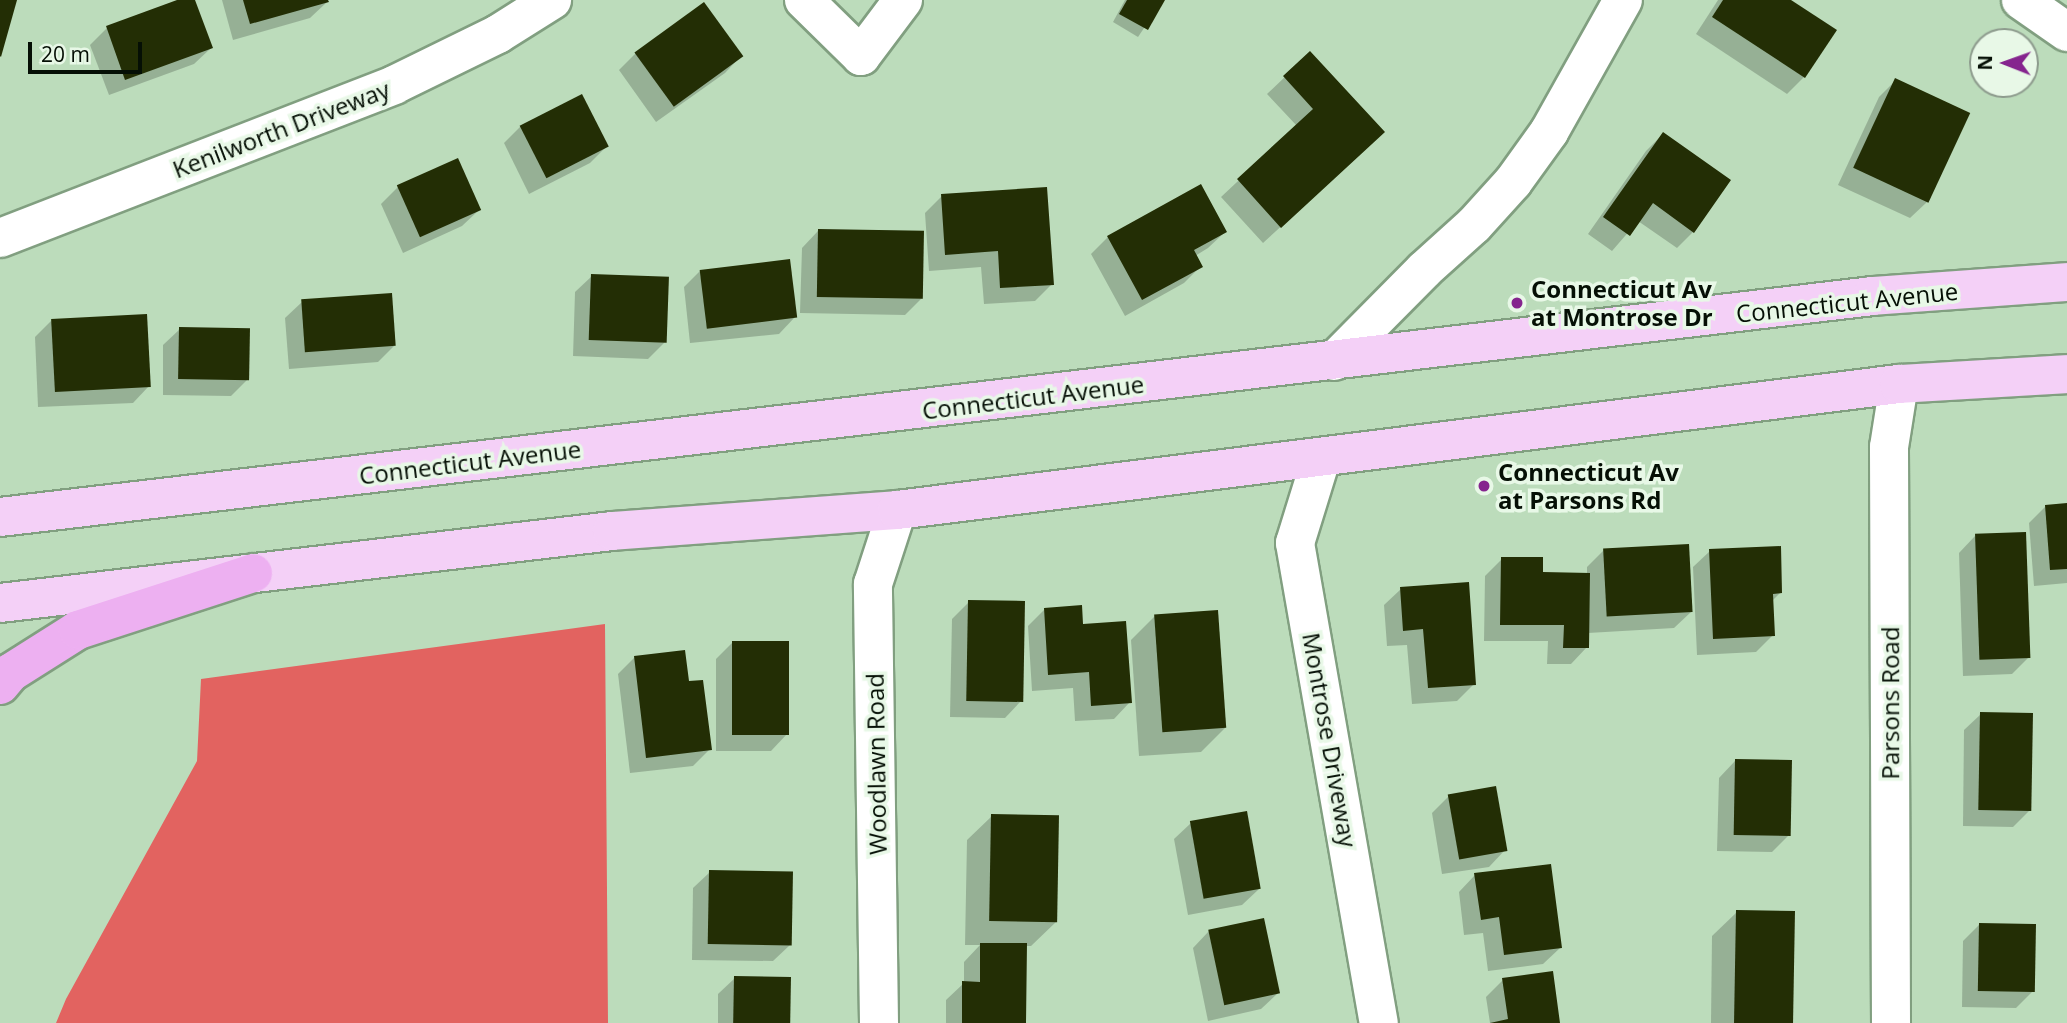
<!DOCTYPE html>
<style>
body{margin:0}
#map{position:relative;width:2067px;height:1023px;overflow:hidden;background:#bcdcbb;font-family:"Open Sans",sans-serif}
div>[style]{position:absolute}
.forest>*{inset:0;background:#e26360}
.shadow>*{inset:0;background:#0003}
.building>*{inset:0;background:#232e05;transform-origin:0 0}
.roads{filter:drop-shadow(2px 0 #819f80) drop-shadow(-2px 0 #819f80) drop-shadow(0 2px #819f80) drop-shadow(0 -2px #819f80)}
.minor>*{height:38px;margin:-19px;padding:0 19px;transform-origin:19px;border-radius:19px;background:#fff}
.major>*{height:38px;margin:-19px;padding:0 19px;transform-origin:19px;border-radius:19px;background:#f4d0f7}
.highway>*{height:38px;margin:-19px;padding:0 19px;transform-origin:19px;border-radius:19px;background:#edb0f1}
.dots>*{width:19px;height:19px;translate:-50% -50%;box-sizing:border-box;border:4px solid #e8f8e7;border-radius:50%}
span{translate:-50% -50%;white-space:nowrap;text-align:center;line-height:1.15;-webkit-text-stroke:7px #e8f8e7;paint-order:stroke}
.street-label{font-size:24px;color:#050f05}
.poi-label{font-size:24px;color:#050f05;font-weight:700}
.left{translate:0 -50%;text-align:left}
.north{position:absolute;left:1969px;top:28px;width:70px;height:70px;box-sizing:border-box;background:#e8f8e7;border:2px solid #8d9b8d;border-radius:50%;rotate:271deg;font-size:19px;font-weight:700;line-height:28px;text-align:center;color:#050f05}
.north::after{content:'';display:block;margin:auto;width:24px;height:32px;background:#85248e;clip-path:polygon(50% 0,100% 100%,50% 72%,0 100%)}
.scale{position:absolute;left:28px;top:42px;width:114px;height:32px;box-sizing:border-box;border:4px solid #050f05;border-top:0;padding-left:9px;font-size:21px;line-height:24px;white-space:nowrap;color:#050f05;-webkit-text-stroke:5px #e8f8e7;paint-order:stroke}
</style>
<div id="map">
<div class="forest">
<i style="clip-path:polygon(605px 624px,608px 1023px,56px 1023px,66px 999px,197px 761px,201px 679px)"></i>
</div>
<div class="shadow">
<i style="clip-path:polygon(182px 0,193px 0,211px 48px,194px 64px,109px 95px,90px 45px,107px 28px)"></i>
<i style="clip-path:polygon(222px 0,326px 0,327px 2px,310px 18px,233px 40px)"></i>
<i style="clip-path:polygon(1125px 0,1163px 0,1138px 37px,1113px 22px)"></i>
<i style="clip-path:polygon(1718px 0,1787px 0,1804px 77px,1787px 94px,1696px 34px)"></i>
<i style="clip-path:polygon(704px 4px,741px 56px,725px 73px,656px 122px,619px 70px,635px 54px)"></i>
<i style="clip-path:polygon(1310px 53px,1366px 149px,1263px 243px,1221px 197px,1297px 126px,1267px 94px)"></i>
<i style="clip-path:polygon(1896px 80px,1927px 202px,1910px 218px,1838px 185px,1879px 97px)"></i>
<i style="clip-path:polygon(520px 127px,607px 146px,590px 163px,529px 194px,504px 143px)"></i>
<i style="clip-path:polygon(1663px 134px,1693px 232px,1677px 248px,1638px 221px,1612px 251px,1588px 234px,1646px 151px)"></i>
<i style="clip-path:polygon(1200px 186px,1225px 232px,1208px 248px,1195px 256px,1201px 266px,1184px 283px,1125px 316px,1091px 254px,1108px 237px)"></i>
<i style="clip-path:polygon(398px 187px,479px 210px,462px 226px,403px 253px,381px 204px)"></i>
<i style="clip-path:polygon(942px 196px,1052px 284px,1035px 301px,984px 304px,981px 267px,929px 271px,925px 213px)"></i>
<i style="clip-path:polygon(818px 231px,922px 298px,905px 315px,800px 313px,802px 248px)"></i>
<i style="clip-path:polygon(701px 270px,795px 317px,779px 334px,690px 343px,684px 287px)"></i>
<i style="clip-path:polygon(592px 276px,665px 342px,648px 359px,573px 356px,575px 292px)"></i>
<i style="clip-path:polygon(302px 302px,394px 346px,378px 362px,289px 369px,285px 318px)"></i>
<i style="clip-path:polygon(52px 320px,149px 386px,133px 403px,38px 407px,35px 337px)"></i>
<i style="clip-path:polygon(180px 329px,248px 379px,231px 396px,163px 395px,163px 345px)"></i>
<i style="clip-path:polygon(2067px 505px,2067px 583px,2034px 586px,2029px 523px,2046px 506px)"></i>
<i style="clip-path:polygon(1975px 536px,2028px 658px,2012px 674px,1963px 676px,1959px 553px)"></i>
<i style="clip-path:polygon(1604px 550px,1691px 612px,1674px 628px,1588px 633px,1587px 647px,1571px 664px,1547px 664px,1548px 641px,1484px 641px,1485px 576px,1502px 559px,1541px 574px,1587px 574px,1587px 567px)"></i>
<i style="clip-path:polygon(1710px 551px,1781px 592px,1772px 601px,1773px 635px,1756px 652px,1697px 655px,1693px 567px)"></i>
<i style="clip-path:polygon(1401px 589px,1474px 684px,1457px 701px,1412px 704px,1407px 645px,1387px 646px,1384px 605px)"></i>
<i style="clip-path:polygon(969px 602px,1021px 701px,1005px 718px,950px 717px,952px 619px)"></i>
<i style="clip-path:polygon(1045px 609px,1081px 626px,1130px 702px,1114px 719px,1075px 721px,1073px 688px,1032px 691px,1028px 626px)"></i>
<i style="clip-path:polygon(1155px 616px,1225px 728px,1201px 752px,1139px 756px,1131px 640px)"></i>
<i style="clip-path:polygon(733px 642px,787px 734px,771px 751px,716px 751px,716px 659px)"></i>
<i style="clip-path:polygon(635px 657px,687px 683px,710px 749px,693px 766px,630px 773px,618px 674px)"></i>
<i style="clip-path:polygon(1981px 714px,2030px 810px,2013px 827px,1963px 826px,1964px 730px)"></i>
<i style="clip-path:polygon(1735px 761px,1789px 835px,1772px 852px,1717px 851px,1719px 778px)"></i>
<i style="clip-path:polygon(1449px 796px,1505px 850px,1489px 867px,1442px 874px,1432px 813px)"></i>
<i style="clip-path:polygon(992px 816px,1056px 922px,1031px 946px,1025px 946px,1024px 1023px,946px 1023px,946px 1000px,964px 983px,964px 962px,980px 945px,965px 945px,967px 840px)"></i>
<i style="clip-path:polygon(1191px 823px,1259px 889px,1242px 905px,1188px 915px,1174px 839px)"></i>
<i style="clip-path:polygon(710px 872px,790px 945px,773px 961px,692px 960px,693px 888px)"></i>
<i style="clip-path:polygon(1475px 875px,1560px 948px,1543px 964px,1488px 971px,1483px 933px,1464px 935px,1459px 892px)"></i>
<i style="clip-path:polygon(1737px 912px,1792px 1023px,1711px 1023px,1712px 936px)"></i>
<i style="clip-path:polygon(1980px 924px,2033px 991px,2016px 1008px,1962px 1007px,1963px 941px)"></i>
<i style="clip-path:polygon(1209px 931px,1278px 993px,1261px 1009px,1208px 1021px,1193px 948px)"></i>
<i style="clip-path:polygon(735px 978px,789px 1023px,718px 1023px,718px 994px)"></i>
<i style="clip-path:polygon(1503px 980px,1559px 1023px,1490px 1023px,1486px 997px)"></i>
</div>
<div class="building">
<i style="clip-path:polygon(0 0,17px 0,1px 57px,0 56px)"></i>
<i style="clip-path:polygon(177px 0,195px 0,213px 48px,125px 80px,106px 26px)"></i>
<i style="clip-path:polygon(243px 0,328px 0,329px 2px,250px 24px)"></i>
<i style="clip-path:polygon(1127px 0,1165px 0,1148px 30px,1119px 14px)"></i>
<i style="clip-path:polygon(1723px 0,1791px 0,1837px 30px,1805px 78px,1712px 17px)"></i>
<i style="left:704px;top:2px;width:67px;height:86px;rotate:54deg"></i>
<i style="clip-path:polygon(1310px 51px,1385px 132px,1281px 228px,1237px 179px,1313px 109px,1283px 76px)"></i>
<i style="left:1895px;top:78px;width:83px;height:99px;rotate:25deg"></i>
<i style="left:582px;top:94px;width:59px;height:70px;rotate:63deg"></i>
<i style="clip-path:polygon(1663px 132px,1731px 180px,1694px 233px,1653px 203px,1630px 236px,1603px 217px)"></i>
<i style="left:458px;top:158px;width:57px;height:67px;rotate:66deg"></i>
<i style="clip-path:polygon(1201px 184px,1227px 232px,1194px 250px,1203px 267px,1142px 300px,1107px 236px)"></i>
<i style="clip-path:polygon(1047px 187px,1054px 285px,1000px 288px,998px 251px,945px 255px,941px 194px)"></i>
<i style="left:818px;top:229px;width:106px;height:68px;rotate:1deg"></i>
<i style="left:790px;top:259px;width:59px;height:91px;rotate:83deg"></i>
<i style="left:591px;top:274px;width:78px;height:66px;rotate:2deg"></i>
<i style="left:392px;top:293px;width:53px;height:91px;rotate:86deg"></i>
<i style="left:147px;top:314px;width:73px;height:96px;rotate:87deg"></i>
<i style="left:179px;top:327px;width:71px;height:52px;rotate:1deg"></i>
<i style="clip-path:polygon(2067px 503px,2067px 569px,2050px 570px,2045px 505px)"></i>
<i style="left:2026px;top:532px;width:126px;height:51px;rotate:88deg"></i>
<i style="left:1689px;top:544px;width:68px;height:86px;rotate:87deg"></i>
<i style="clip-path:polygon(1781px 546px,1782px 593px,1773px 594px,1775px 636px,1713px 639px,1709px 549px)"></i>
<i style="clip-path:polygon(1501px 557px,1543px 557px,1543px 572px,1590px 573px,1589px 648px,1563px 648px,1564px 625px,1500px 625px)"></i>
<i style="clip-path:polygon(1469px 582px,1476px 685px,1428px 688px,1423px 629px,1403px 631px,1400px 587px)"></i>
<i style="left:968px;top:600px;width:57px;height:101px;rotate:1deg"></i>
<i style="clip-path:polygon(1082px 605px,1083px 624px,1126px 621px,1132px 703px,1091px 706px,1089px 672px,1048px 675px,1044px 608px)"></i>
<i style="left:1218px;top:610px;width:118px;height:64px;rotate:86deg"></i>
<i style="left:732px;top:641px;width:57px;height:94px"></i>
<i style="clip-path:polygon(685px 650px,689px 681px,703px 680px,712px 750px,646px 758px,634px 656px)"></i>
<i style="left:1980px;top:712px;width:53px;height:98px;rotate:1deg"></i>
<i style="left:1735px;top:759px;width:57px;height:76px;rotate:1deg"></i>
<i style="left:1496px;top:786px;width:66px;height:49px;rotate:80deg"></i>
<i style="left:1247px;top:811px;width:79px;height:58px;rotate:80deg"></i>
<i style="left:991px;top:814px;width:68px;height:107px;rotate:1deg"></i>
<i style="clip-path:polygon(1551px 864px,1562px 948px,1504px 955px,1499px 917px,1481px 920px,1474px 873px)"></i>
<i style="left:709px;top:870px;width:84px;height:74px;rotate:1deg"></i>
<i style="left:1736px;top:910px;width:59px;height:113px;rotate:1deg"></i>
<i style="left:1264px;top:918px;width:77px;height:57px;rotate:78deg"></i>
<i style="left:1979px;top:923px;width:57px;height:68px;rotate:1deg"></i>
<i style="clip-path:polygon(980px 943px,1027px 943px,1026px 1023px,962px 1023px,962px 981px,980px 982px)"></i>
<i style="clip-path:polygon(1553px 971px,1560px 1023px,1490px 1023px,1508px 1019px,1502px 978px)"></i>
<i style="left:734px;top:976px;width:57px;height:47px;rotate:1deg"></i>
</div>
<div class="roads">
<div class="minor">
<i style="left:804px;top:0;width:80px;rotate:44.5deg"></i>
<i style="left:861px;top:56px;width:70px;rotate:-53.1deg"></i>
<i style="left:2021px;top:0;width:56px;rotate:34.8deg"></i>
<i style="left:0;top:238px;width:423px;rotate:-21.2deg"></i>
<i style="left:394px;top:85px;width:116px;rotate:-26.1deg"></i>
<i style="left:498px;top:34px;width:64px;rotate:-32.2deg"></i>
<i style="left:1334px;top:361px;width:128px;rotate:-45.3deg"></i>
<i style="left:1424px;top:270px;width:67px;rotate:-42deg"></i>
<i style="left:1474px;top:225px;width:58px;rotate:-47.8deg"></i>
<i style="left:1513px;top:182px;width:62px;rotate:-54.2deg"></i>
<i style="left:1549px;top:132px;width:151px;rotate:-60.7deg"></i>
<i style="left:1321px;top:459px;width:88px;rotate:107.2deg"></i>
<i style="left:1295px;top:543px;width:487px;rotate:80.1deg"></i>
<i style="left:879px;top:1023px;width:439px;rotate:-90.8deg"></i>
<i style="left:873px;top:584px;width:78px;rotate:-72deg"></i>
<i style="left:1891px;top:1023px;width:576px;rotate:-90.2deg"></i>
<i style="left:1889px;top:447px;width:64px;rotate:-81deg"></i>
</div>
<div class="major">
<i style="left:0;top:517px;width:1885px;rotate:-6.73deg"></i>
<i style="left:1872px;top:296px;width:196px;rotate:-4.1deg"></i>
<i style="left:0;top:603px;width:616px;rotate:-6.71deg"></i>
<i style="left:612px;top:531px;width:286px;rotate:-4.2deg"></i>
<i style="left:897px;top:510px;width:1010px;rotate:-7.17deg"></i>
<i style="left:1899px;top:384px;width:168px;rotate:-3.4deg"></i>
</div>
<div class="highway">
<i style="left:0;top:685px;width:16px;rotate:-50deg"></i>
<i style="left:10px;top:673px;width:80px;rotate:-32.3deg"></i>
<i style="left:78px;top:630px;width:184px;rotate:-18deg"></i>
</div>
</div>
<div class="dots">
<i style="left:1517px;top:303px;background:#85248e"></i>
<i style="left:1484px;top:486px;background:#85248e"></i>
</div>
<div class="street-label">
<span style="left:281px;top:129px;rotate:-21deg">Kenilworth Driveway</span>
<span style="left:1847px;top:302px;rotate:-6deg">Connecticut Avenue</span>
<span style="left:1033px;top:397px;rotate:-7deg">Connecticut Avenue</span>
<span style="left:470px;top:462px;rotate:-7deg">Connecticut Avenue</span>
<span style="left:1890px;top:703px;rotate:-90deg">Parsons Road</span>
<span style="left:1330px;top:740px;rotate:80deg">Montrose Driveway</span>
<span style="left:876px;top:764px;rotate:-91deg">Woodlawn Road</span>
</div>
<div class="poi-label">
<span class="left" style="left:1531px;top:303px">Connecticut Av<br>at Montrose Dr</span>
<span class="left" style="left:1498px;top:486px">Connecticut Av<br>at Parsons Rd</span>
</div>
<div class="north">N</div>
<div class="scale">20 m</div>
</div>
